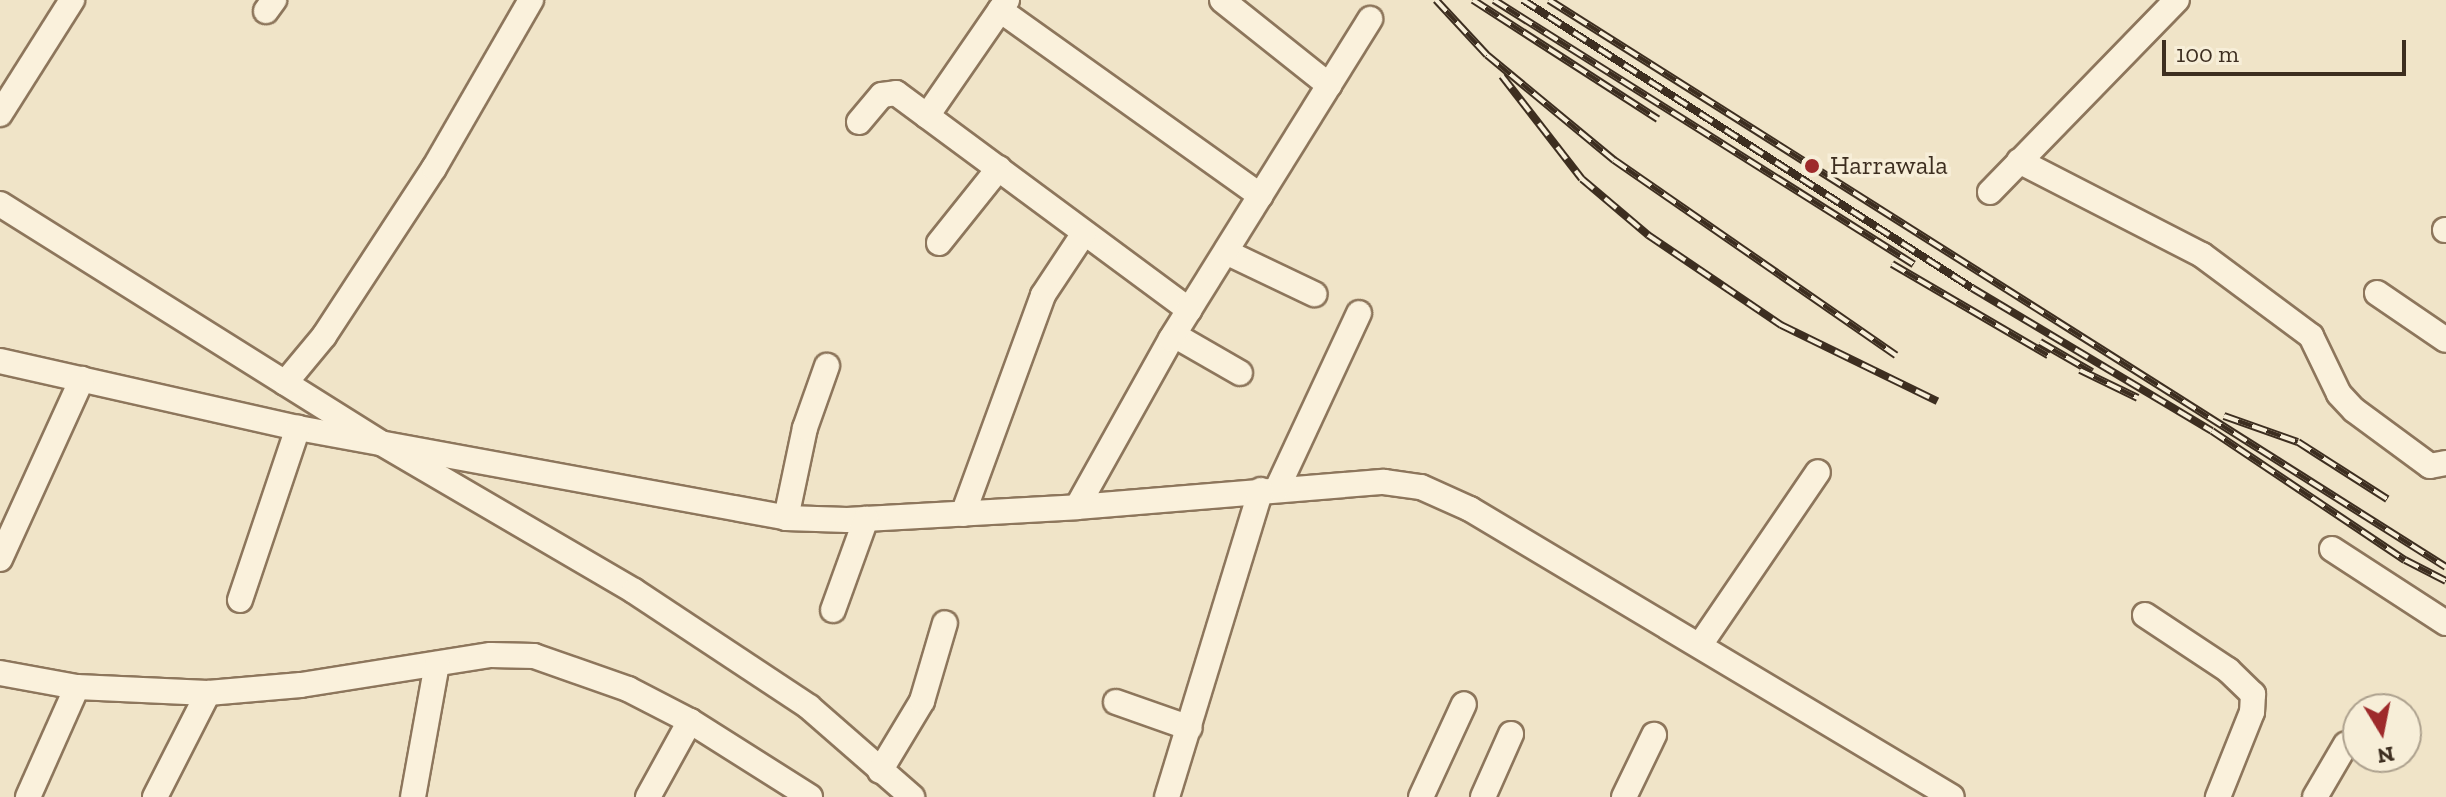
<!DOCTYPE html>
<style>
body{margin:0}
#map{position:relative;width:2446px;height:797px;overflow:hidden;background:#f0e4c8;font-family:"Zilla Slab",serif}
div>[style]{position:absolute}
.roads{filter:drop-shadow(2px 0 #8d765c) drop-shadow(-2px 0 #8d765c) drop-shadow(0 2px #8d765c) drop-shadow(0 -2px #8d765c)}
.minor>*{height:24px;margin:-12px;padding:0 12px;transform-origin:12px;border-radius:12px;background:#faf1dc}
.rail>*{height:8px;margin-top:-4px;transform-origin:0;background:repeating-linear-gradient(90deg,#f7eed8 0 15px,#3d2e20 0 30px);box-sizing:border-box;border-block:2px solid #3d2e20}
.dots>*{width:22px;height:22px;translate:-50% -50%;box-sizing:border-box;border:4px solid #f7eed8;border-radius:50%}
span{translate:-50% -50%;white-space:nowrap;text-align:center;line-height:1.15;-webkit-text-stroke:7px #f7eed8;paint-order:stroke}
.poi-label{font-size:26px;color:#3d2e20}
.left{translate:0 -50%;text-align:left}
.north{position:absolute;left:2342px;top:693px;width:80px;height:80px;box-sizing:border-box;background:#f7eed8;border:2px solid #ada18e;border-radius:50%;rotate:170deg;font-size:22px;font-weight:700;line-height:32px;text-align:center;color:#3d2e20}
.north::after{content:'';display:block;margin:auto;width:28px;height:36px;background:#9e2a2b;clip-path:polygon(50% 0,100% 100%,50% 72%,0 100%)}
.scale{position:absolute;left:2162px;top:40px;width:244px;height:36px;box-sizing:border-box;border:4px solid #3d2e20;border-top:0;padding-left:10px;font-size:24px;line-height:28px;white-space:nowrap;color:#3d2e20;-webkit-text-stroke:6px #f7eed8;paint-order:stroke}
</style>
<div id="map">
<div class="roads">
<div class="minor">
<i style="left:1222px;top:0;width:137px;rotate:38.5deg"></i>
<i style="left:1000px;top:10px;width:320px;rotate:35.5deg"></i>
<i style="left:266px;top:11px;width:14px;rotate:-54deg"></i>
<i style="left:0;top:114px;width:135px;rotate:-57.7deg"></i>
<i style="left:927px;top:116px;width:141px;rotate:-55.4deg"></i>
<i style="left:859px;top:122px;width:35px;rotate:-50deg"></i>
<i style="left:882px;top:95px;width:14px;rotate:-8deg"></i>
<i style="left:896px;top:93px;width:365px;rotate:36.5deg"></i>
<i style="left:2019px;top:161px;width:206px;rotate:27.2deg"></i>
<i style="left:2202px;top:255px;width:136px;rotate:36.6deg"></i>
<i style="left:2311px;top:336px;width:64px;rotate:64.2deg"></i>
<i style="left:2339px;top:394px;width:22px;rotate:47deg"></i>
<i style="left:2354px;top:410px;width:94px;rotate:36.4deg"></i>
<i style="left:2430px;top:466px;width:16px;rotate:-11deg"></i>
<i style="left:1990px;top:192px;width:268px;rotate:-45.8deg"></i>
<i style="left:0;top:204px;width:450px;rotate:32.1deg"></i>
<i style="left:381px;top:443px;width:293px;rotate:30.3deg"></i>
<i style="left:634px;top:591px;width:210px;rotate:33.5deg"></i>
<i style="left:809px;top:707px;width:137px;rotate:41.1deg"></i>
<i style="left:2445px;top:230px;width:1px"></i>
<i style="left:939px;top:243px;width:96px;rotate:-51.3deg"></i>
<i style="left:1226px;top:252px;width:98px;rotate:25.5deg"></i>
<i style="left:2377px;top:293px;width:83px;rotate:34.3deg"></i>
<i style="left:1174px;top:335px;width:76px;rotate:29.9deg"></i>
<i style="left:0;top:361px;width:305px;rotate:12.7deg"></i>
<i style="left:298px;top:428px;width:496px;rotate:10.4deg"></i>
<i style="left:786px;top:518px;width:61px;rotate:1.9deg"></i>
<i style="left:847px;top:520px;width:230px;rotate:-3.2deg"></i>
<i style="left:1077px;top:507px;width:308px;rotate:-4.7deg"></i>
<i style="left:1384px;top:482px;width:37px;rotate:8deg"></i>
<i style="left:1421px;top:487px;width:54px;rotate:24.2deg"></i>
<i style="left:1470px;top:509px;width:561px;rotate:30.86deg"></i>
<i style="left:285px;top:383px;width:61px;rotate:-50.3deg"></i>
<i style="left:324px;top:336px;width:201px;rotate:-56.8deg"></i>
<i style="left:434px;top:168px;width:194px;rotate:-60deg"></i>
<i style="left:1277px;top:489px;width:194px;rotate:-65deg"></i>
<i style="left:1077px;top:507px;width:193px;rotate:-60.8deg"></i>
<i style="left:1171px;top:339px;width:377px;rotate:-58.1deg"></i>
<i style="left:963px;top:514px;width:233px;rotate:-69.9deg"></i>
<i style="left:1043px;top:295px;width:74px;rotate:-56.5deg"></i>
<i style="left:786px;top:518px;width:92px;rotate:-78.1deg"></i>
<i style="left:805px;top:428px;width:66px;rotate:-70.5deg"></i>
<i style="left:2332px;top:549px;width:136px;rotate:33deg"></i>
<i style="left:0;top:559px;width:198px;rotate:-65.5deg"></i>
<i style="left:240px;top:600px;width:182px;rotate:-71.4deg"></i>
<i style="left:833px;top:610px;width:97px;rotate:-70.1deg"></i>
<i style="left:2145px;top:615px;width:100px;rotate:33.5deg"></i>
<i style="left:2228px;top:670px;width:35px;rotate:44deg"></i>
<i style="left:2253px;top:694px;width:18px;rotate:93deg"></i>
<i style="left:2252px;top:712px;width:92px;rotate:111.8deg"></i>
<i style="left:1700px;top:645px;width:209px;rotate:-55.7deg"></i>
<i style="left:0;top:673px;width:78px;rotate:10.3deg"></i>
<i style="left:77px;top:687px;width:131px;rotate:2.6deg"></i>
<i style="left:208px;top:693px;width:93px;rotate:-4.9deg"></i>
<i style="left:301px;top:685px;width:192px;rotate:-9deg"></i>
<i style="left:491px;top:655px;width:43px;rotate:1.3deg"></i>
<i style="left:534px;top:656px;width:100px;rotate:19.3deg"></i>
<i style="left:628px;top:689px;width:70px;rotate:27.3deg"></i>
<i style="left:690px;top:721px;width:142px;rotate:32.3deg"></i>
<i style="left:1116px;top:702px;width:78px;rotate:19.4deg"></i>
<i style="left:880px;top:771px;width:82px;rotate:-59deg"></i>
<i style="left:922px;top:701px;width:81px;rotate:-73.6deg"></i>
<i style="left:28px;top:797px;width:120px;rotate:-66deg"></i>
<i style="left:155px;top:797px;width:117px;rotate:-63deg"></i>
<i style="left:413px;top:797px;width:135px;rotate:-79.8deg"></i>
<i style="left:648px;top:797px;width:87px;rotate:-61.1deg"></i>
<i style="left:1167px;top:797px;width:321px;rotate:-73deg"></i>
<i style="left:1421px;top:797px;width:102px;rotate:-65.2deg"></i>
<i style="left:1483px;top:797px;width:69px;rotate:-66deg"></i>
<i style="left:1624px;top:797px;width:69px;rotate:-64.2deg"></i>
<i style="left:2315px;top:797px;width:61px;rotate:-59.7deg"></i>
</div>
</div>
<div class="rail">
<i style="left:1436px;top:0;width:75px;rotate:47.2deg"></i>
<i style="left:1487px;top:55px;width:165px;rotate:39.6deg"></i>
<i style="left:1614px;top:160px;width:343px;rotate:34.7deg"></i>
<i style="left:1473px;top:0;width:220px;rotate:32.8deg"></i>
<i style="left:1494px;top:0;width:496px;rotate:32.2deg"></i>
<i style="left:1523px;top:0;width:533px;rotate:32.68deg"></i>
<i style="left:1972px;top:288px;width:279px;rotate:30.8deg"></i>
<i style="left:2212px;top:431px;width:232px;rotate:33.8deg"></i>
<i style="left:2405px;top:560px;width:46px;rotate:27.1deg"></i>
<i style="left:1549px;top:0;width:1061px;rotate:32.3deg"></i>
<i style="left:1502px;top:76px;width:130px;rotate:52.2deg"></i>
<i style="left:1582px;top:179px;width:87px;rotate:40.3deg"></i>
<i style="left:1648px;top:235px;width:161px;rotate:34.1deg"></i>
<i style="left:1781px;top:325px;width:174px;rotate:26deg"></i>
<i style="left:1892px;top:264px;width:181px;rotate:30.3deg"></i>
<i style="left:2040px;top:342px;width:60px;rotate:30deg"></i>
<i style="left:2080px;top:370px;width:64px;rotate:25.8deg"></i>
<i style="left:2224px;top:416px;width:78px;rotate:19.4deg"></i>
<i style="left:2298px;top:442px;width:106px;rotate:32.6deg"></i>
</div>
<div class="dots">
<i style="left:1812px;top:166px;background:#9e2a2b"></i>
</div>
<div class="poi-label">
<span class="left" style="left:1830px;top:166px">Harrawala</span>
</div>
<div class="north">N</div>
<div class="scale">100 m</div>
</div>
